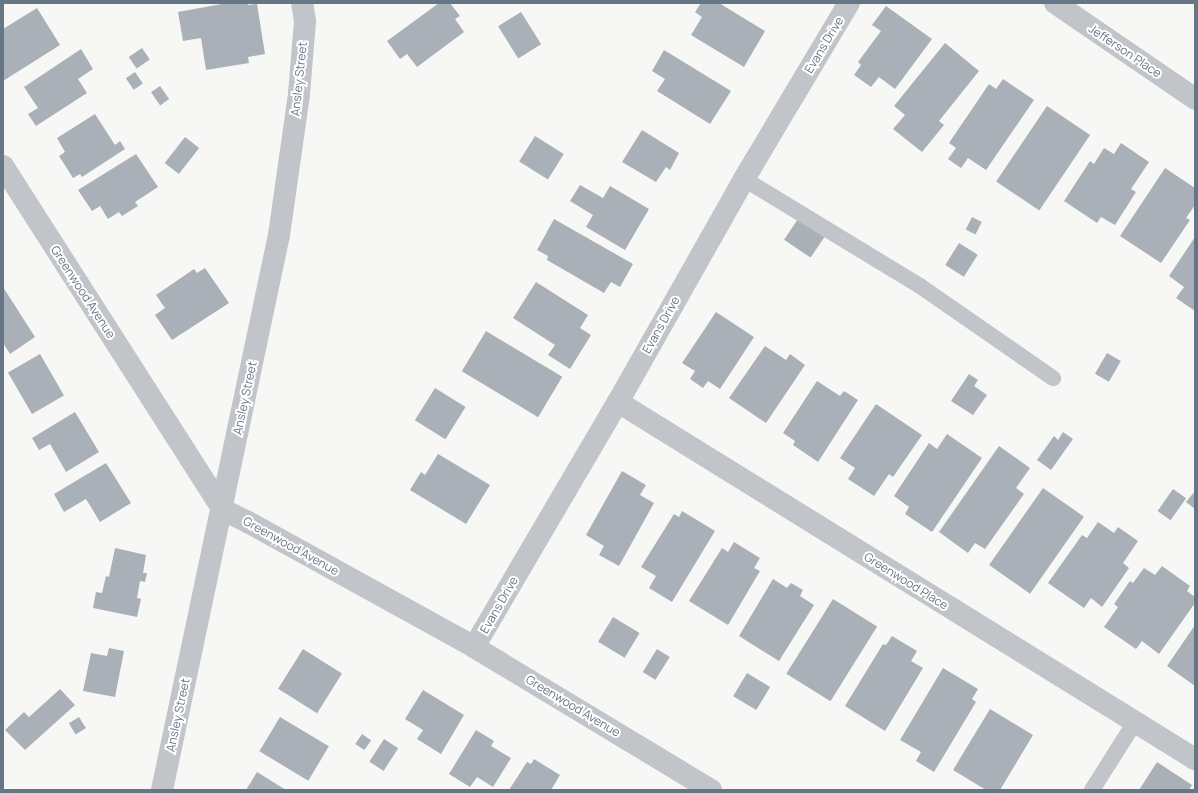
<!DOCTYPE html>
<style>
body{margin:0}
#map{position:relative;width:1198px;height:793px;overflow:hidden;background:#f7f8f5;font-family:Manrope,sans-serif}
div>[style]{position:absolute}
.building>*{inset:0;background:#a9b0b7;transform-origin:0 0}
.lane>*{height:16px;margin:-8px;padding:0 8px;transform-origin:8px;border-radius:8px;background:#c1c4c8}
.street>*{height:22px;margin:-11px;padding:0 11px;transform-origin:11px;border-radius:11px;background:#c1c4c8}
span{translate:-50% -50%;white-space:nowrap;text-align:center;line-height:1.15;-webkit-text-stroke:4px #fff;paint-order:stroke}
.street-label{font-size:12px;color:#677685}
.frame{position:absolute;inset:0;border:4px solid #677685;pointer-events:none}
</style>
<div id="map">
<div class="building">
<i style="clip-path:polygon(227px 3px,247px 3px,248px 5px,257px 4px,265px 54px,248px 57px,249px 63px,206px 70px,201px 38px,183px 41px,178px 12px)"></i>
<i style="clip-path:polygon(439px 3px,450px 3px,460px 16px,455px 19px,464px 32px,417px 67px,407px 54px,400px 59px,387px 41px)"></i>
<i style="clip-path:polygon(701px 3px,719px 3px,765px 31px,744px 67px,691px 35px,702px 17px,695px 12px)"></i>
<i style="clip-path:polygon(886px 6px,932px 39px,895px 89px,879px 77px,871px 87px,854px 75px,861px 65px,858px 62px,881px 31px,872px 25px)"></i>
<i style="clip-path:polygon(37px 8px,60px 45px,3px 81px,3px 29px)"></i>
<i style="left:521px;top:12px;width:38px;height:27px;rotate:58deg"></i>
<i style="clip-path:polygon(945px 43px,979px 71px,939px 121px,944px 125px,922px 152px,893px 129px,905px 115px,894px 106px)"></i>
<i style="left:142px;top:48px;width:14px;height:16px;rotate:56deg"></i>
<i style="clip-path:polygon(81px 49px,93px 69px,78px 79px,87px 93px,36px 126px,28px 114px,38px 108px,24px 87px)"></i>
<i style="clip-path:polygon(664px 50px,731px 91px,710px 124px,657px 91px,665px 79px,652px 71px)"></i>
<i style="left:135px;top:72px;width:14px;height:11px;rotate:56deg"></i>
<i style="clip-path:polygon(1003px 79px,1034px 100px,986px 170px,968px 158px,961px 168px,948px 159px,956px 148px,949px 143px,989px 84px,996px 89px)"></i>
<i style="left:160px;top:86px;width:16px;height:11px;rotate:55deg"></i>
<i style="left:1047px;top:106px;width:52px;height:91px;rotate:34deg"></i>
<i style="clip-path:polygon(95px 114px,115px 145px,120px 141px,125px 149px,82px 177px,80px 174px,73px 178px,59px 156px,65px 152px,57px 138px)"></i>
<i style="clip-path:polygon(642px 130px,679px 153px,670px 170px,666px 167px,656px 182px,622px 162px)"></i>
<i style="left:535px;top:136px;width:34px;height:30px;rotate:32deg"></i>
<i style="left:185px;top:137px;width:18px;height:33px;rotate:38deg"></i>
<i style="clip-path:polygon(1121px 143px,1149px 162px,1131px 189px,1136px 192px,1115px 225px,1101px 217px,1097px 223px,1064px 201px,1090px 161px,1094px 164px,1104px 148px,1114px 154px)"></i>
<i style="clip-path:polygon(136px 154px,158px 187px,135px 202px,138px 206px,122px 216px,119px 212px,108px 219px,100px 206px,92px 211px,78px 190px)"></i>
<i style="clip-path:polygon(1165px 168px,1195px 188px,1195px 205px,1186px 218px,1190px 220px,1161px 263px,1120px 236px)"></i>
<i style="clip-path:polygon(580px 185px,603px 198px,610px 186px,649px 209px,625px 250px,586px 227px,593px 215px,570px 201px)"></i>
<i style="left:972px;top:217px;width:11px;height:14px;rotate:27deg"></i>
<i style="clip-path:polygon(554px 219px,633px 264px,620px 287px,611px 282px,604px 293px,547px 260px,548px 256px,537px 250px)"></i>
<i style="left:798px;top:219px;width:32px;height:25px;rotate:34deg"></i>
<i style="clip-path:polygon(1195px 237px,1195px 311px,1176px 298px,1184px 287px,1169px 276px)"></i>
<i style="left:959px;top:243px;width:22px;height:26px;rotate:32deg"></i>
<i style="clip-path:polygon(205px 268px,229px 303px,172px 340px,155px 315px,165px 308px,156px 295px,194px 269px,197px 273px)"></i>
<i style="clip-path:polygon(536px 282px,588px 315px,580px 328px,591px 335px,570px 369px,548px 355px,555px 345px,513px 318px)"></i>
<i style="clip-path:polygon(3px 287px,35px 337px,10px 354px,3px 343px)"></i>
<i style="clip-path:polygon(716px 312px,754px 337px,720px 389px,708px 381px,703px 388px,690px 379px,695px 371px,682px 363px)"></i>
<i style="left:486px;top:331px;width:89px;height:47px;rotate:31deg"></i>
<i style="clip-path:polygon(765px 346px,786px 360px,790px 354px,805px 365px,766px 423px,729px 398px)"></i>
<i style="left:1107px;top:353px;width:16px;height:24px;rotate:30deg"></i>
<i style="left:40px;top:354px;width:48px;height:37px;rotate:60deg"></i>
<i style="clip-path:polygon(969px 374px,978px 380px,974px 386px,987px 395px,973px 415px,951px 401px)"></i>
<i style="clip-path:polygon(817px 381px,840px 396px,844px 391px,858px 400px,818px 462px,793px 445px,795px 441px,783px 433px)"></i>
<i style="left:435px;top:388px;width:36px;height:38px;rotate:32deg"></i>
<i style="clip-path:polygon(876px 404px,922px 435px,893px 477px,889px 474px,874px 496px,848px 479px,855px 468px,840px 458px)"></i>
<i style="clip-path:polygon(75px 412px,99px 452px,66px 472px,50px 444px,39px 450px,32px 438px)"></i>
<i style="clip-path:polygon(1063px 432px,1073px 439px,1051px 470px,1037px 460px,1054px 436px,1058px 440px)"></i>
<i style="clip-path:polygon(947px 434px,982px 458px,932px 532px,905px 514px,909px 507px,894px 496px,929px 443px,937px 449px)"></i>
<i style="clip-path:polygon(999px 446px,1030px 468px,1016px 488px,1024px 494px,985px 549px,975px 543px,968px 553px,939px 532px)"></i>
<i style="clip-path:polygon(438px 454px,490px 485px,466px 524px,410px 490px,421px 472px,425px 475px)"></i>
<i style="clip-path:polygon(106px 463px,131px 503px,100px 522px,86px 499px,64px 512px,54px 494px)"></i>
<i style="clip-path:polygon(622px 471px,646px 485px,640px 495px,654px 503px,619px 566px,599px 555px,604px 546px,586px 535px)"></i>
<i style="left:1043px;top:488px;width:50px;height:94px;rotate:35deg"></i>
<i style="left:1173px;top:489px;width:16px;height:27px;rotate:35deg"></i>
<i style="clip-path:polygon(1195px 491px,1195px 509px,1186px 502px)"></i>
<i style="clip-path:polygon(682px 511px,715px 531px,672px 602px,649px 588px,656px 576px,641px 567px,674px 514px,679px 517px)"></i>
<i style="clip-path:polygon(1098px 522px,1114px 533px,1118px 527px,1138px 541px,1123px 563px,1129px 568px,1102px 607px,1091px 598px,1084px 608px,1048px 583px,1082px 535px,1087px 538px)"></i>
<i style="clip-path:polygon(734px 542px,760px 558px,754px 568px,760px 571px,728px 625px,689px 601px,722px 548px,728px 552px)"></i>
<i style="clip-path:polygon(115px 548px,146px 555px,143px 573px,147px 573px,145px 582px,140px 581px,137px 598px,141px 599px,137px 617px,93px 608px,96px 592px,102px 593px,106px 576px,109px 577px)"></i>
<i style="clip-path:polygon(1162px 566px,1190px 586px,1187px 591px,1195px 597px,1195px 603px,1159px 654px,1142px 641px,1136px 649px,1104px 627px,1118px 607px,1114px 604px,1130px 581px,1133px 583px,1144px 568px,1155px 575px)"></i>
<i style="clip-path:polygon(773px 579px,787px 588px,791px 583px,803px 590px,800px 596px,814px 605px,779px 661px,739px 636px)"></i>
<i style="left:833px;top:599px;width:52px;height:88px;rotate:32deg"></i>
<i style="left:613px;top:617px;width:31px;height:29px;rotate:31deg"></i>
<i style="clip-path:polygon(1195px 625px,1195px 686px,1167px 666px)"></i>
<i style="clip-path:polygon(892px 636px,917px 651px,911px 661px,923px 668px,885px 731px,845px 706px,883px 644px,886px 645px)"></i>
<i style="clip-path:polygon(109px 648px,124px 651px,115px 697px,83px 691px,91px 653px,107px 656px)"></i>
<i style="left:303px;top:649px;width:46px;height:47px;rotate:32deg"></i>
<i style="left:657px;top:649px;width:15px;height:27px;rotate:32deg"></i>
<i style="clip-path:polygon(943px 668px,978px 689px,972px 699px,976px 702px,934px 772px,916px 761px,921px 752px,900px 740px)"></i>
<i style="left:747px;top:673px;width:27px;height:27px;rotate:31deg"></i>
<i style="clip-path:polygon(60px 689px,75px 705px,25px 750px,5px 730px,24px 712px,29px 717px)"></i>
<i style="clip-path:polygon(423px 690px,464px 715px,441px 754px,417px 739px,423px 730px,405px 719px)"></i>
<i style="clip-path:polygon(990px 709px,1033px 735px,1000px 790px,986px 790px,953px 770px)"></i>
<i style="left:79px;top:717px;width:13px;height:12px;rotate:58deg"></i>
<i style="left:280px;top:717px;width:57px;height:40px;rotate:31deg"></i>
<i style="clip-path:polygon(476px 730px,494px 741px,491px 746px,511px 758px,493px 787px,477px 777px,470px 787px,449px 774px)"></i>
<i style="left:362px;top:734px;width:11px;height:12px;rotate:34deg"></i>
<i style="left:384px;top:739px;width:17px;height:27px;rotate:33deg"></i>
<i style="clip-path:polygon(534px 759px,560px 775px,551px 790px,509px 790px,527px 762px,531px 764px)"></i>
<i style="clip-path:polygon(1157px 762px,1192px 785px,1189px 790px,1139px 790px)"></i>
<i style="clip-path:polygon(257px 772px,286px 790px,246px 790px)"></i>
</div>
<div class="lane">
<i style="left:744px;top:179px;width:206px;rotate:31.3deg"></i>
<i style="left:920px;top:286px;width:162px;rotate:34.7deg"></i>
<i style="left:1092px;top:790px;width:80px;rotate:-57.7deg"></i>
</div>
<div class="street">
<i style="left:1055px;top:3px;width:170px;rotate:34.4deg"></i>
<i style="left:3px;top:166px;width:407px;rotate:57.4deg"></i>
<i style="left:222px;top:509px;width:29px;rotate:27deg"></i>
<i style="left:248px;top:522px;width:258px;rotate:28.9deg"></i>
<i style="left:474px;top:647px;width:277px;rotate:31.1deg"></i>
<i style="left:618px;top:402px;width:679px;rotate:31.75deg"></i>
<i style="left:474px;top:647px;width:284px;rotate:-59.6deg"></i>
<i style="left:618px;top:402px;width:256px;rotate:-60.5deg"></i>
<i style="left:744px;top:179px;width:205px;rotate:-59.2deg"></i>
<i style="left:162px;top:790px;width:567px;rotate:-78.1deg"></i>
<i style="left:279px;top:235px;width:142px;rotate:-81.9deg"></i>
<i style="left:299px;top:94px;width:73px;rotate:-85.3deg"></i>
<i style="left:305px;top:21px;width:18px;rotate:-99deg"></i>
</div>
<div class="street-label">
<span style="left:824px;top:45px;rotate:-59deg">Evans Drive</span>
<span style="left:1125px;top:51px;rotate:34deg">Jefferson Place</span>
<span style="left:299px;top:79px;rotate:-84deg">Ansley Street</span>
<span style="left:83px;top:292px;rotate:57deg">Greenwood Avenue</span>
<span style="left:661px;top:325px;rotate:-61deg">Evans Drive</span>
<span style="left:245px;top:398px;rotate:-78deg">Ansley Street</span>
<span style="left:291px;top:546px;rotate:29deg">Greenwood Avenue</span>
<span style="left:906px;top:581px;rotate:32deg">Greenwood Place</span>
<span style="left:499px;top:605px;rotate:-60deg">Evans Drive</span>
<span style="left:573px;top:706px;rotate:31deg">Greenwood Avenue</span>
<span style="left:178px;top:715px;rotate:-78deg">Ansley Street</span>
</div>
<div class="frame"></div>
</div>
